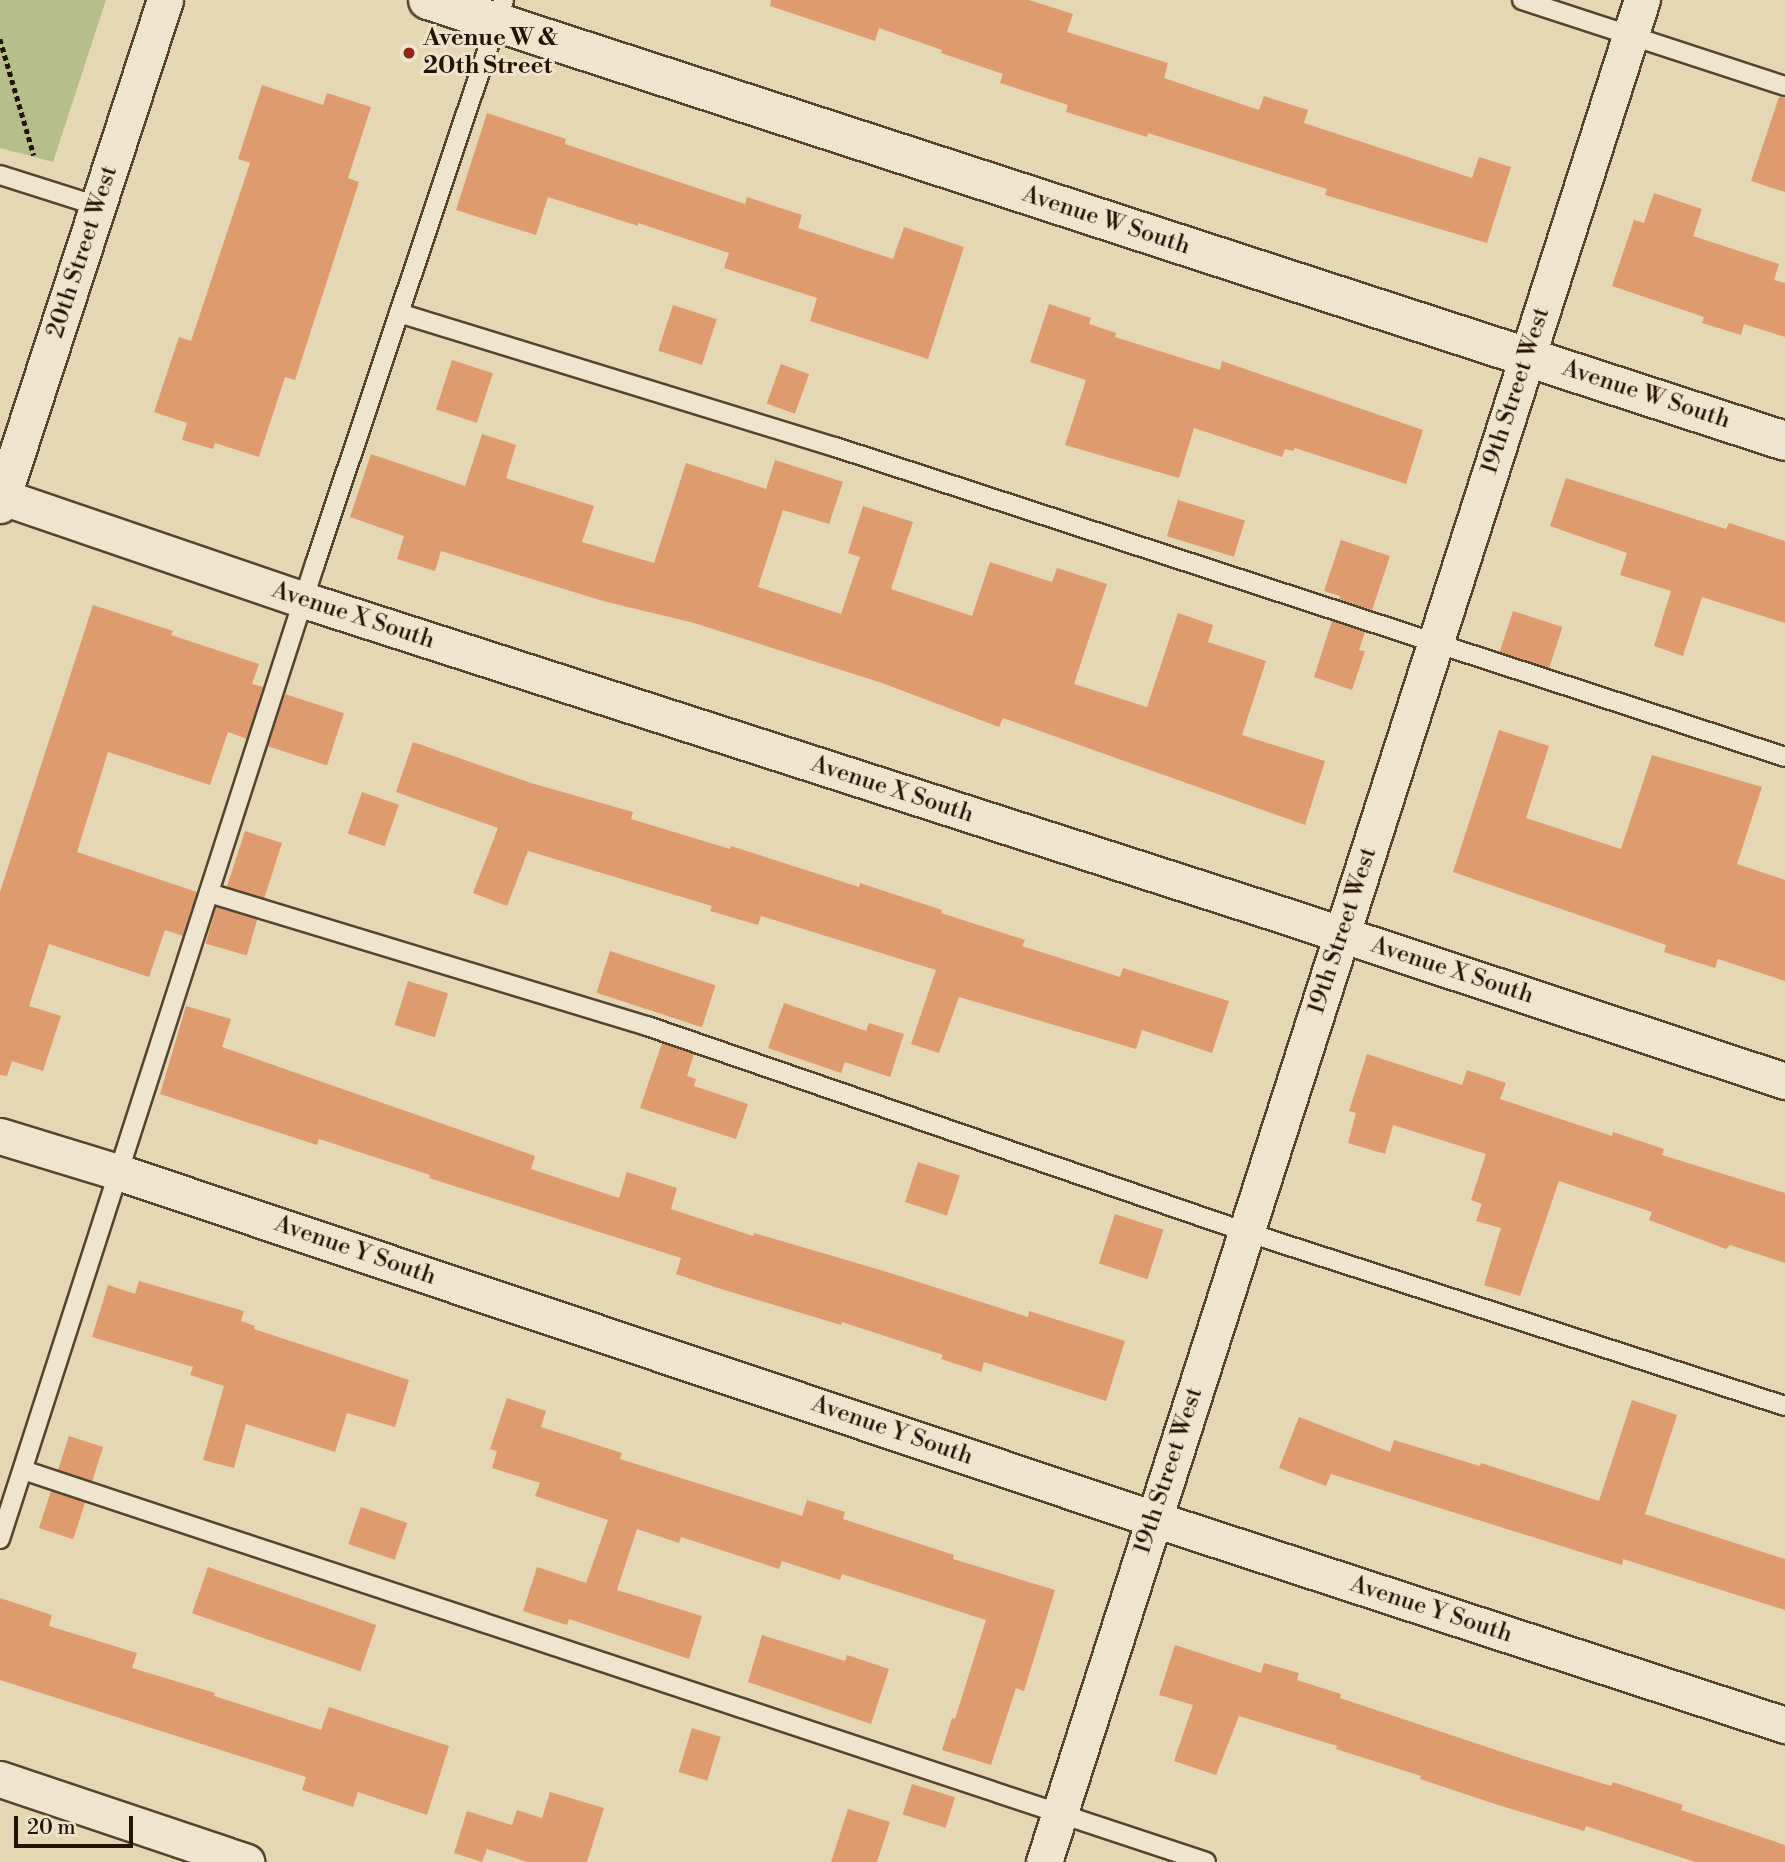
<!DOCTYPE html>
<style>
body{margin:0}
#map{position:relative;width:1785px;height:1862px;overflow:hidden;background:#e6d7b4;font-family:"Libre Bodoni",serif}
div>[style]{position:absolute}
.green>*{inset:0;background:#b6be8c}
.building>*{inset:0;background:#de9b6f;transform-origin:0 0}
.path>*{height:4.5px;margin-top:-2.25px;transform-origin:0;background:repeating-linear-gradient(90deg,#251300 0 5px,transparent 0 8.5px)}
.roads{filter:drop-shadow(2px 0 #55442d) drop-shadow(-2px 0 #55442d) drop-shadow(0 2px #55442d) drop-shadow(0 -2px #55442d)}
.service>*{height:18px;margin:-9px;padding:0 9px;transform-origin:9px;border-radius:9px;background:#efe5ce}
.minor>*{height:35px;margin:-17.5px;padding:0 17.5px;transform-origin:17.5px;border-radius:17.5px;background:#efe5ce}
.tertiary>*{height:38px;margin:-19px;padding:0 19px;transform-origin:19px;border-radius:19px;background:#efe5ce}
.dots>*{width:19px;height:19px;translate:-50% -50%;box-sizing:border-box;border:4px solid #efe5ce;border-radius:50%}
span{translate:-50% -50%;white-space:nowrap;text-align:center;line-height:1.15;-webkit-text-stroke:6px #efe5ce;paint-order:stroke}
.poi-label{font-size:24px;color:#251300;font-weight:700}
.left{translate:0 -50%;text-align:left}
.street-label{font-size:24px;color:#251300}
.scale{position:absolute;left:14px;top:1816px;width:119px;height:32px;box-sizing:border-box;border:4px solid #251300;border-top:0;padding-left:9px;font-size:21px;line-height:24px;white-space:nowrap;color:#251300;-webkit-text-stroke:5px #efe5ce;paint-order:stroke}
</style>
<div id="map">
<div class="green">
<i style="clip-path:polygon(0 0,106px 0,53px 162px,0 148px)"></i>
</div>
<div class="building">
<i style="clip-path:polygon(771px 0,1029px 0,1073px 14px,1067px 32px,1168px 63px,1164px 78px,1259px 110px,1264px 96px,1308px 110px,1304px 123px,1472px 178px,1479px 157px,1511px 167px,1487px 243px,1325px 195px,1327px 189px,1148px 133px,1147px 137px,1066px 112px,1068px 105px,1000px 83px,1003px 74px,941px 53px,942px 50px,879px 28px,875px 41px,770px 6px)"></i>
<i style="clip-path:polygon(262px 85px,323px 105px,327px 93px,371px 107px,348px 178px,359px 182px,295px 380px,285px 377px,259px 457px,215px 443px,213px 449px,182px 440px,187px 423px,154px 412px,179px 337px,191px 341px,215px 269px,250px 163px,238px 159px)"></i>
<i style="clip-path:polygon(1779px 97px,1785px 98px,1785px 192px,1751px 181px)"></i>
<i style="clip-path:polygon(487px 113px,566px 139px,565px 144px,745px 204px,747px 197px,802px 215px,798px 228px,893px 259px,904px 227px,964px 247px,928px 359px,810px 321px,817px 298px,724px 268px,729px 253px,638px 223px,638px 226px,548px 197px,536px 235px,456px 210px)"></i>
<i style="clip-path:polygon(1654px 193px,1702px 209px,1693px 236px,1779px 264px,1774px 280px,1785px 283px,1785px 337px,1744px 324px,1741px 335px,1702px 323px,1704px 317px,1612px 286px,1634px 220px,1644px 223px)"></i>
<i style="clip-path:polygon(1049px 304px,1091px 318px,1089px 324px,1116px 333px,1115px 337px,1220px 370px,1222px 361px,1423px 430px,1406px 484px,1295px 448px,1293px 451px,1285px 449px,1282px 457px,1194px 428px,1179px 478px,1065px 445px,1086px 380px,1030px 362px)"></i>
<i style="left:673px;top:305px;width:46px;height:48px;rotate:18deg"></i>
<i style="left:452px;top:360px;width:43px;height:52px;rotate:18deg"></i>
<i style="left:781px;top:364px;width:30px;height:42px;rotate:20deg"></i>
<i style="clip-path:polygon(482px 434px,516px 445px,506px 478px,594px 506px,582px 542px,654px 563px,686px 463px,766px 489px,775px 460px,843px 482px,829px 524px,783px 510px,758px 587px,841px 614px,860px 557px,848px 553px,863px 506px,913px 522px,891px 589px,972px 616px,990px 562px,1052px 582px,1057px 568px,1107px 584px,1074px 684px,1147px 707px,1178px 613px,1213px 625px,1208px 642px,1266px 661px,1242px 735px,1325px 761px,1305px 825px,1003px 718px,999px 727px,882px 683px,694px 623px,603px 601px,441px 551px,435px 571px,397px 559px,404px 536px,350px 517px,371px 454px,465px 486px)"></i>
<i style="clip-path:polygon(1566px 478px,1726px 529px,1729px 523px,1785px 541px,1785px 623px,1702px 597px,1683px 656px,1654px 646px,1671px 591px,1620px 575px,1627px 553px,1550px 526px)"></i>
<i style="left:1178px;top:500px;width:70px;height:38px;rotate:17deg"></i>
<i style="clip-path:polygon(1341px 540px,1390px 556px,1372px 610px,1339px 599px,1340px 596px,1324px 591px)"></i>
<i style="clip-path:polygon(93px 605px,173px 631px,171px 635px,259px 664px,252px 684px,263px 687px,247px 739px,228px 732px,210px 785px,108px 752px,77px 852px,197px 892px,183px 936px,165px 930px,149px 977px,49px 944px,29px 1006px,61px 1016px,43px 1071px,12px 1061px,7px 1076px,0 1075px,0 892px)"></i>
<i style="left:1513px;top:611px;width:52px;height:43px;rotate:18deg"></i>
<i style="clip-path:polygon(1332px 621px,1365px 632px,1359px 650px,1365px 651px,1352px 690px,1314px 677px)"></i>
<i style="left:285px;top:694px;width:62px;height:55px;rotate:18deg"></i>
<i style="clip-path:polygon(1499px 730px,1549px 746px,1526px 818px,1621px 849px,1652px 755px,1762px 787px,1737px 864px,1785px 880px,1785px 981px,1718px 959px,1715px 968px,1664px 952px,1666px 945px,1453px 872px)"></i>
<i style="clip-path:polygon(413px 742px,531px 783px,633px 812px,631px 819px,730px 849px,731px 846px,859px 887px,860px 883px,942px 910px,941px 913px,1025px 940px,1022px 946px,1120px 977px,1123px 968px,1229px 1001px,1212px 1053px,1142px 1030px,1136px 1049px,959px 997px,939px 1053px,911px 1044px,936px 970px,761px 916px,758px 925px,710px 911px,712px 906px,528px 851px,507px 906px,473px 893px,498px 828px,396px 792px)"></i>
<i style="left:362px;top:792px;width:39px;height:44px;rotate:19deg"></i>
<i style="left:245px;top:831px;width:39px;height:59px;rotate:18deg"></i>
<i style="left:216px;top:907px;width:43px;height:38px;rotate:16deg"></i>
<i style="left:610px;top:951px;width:111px;height:44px;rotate:18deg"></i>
<i style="left:408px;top:981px;width:42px;height:46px;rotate:17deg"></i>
<i style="clip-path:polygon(784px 1003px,866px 1031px,869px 1023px,904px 1034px,890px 1077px,845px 1062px,841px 1073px,768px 1048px)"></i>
<i style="clip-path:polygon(186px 1006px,231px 1019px,222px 1047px,535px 1156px,531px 1169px,619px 1198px,627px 1172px,677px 1188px,671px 1209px,753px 1236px,754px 1233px,887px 1272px,1028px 1317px,1029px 1311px,1125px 1341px,1106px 1401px,984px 1362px,981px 1372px,941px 1359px,943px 1355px,842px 1322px,841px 1325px,721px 1289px,676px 1274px,681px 1258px,429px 1178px,430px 1175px,319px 1139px,317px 1145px,160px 1094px)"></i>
<i style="clip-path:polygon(662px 1043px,694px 1054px,687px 1076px,696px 1079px,694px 1086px,748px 1104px,736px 1139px,640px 1108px)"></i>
<i style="clip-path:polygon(1367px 1054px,1462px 1085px,1467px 1070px,1506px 1083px,1500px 1099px,1612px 1136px,1613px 1132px,1664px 1149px,1662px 1155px,1785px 1193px,1785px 1263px,1730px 1245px,1726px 1249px,1649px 1220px,1652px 1212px,1559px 1181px,1520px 1296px,1484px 1285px,1501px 1228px,1476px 1221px,1482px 1204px,1471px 1200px,1486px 1154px,1393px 1125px,1385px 1154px,1348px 1143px,1356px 1113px,1349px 1111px)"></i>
<i style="left:918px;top:1162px;width:44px;height:42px;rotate:18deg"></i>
<i style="left:1115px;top:1214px;width:51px;height:52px;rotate:18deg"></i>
<i style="clip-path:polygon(139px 1281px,244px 1311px,241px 1321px,255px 1326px,254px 1329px,409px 1380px,395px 1427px,347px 1413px,335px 1452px,246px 1424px,234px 1468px,203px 1460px,224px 1386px,190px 1375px,193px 1367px,92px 1337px,108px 1285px,135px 1294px)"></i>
<i style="clip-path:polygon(507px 1398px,546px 1411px,541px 1427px,622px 1453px,620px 1459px,802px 1516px,807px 1500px,845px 1512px,843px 1519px,954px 1555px,953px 1559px,1055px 1590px,1024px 1691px,1016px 1688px,991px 1765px,942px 1750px,952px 1718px,955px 1719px,986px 1620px,842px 1574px,840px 1580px,782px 1561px,779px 1569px,681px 1537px,679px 1543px,637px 1529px,617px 1590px,702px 1616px,689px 1659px,569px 1619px,567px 1625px,523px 1611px,537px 1567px,586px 1583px,608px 1520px,535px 1496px,540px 1483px,492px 1468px,497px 1451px,490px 1449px)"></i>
<i style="clip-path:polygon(1632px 1400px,1677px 1415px,1645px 1514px,1785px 1559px,1785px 1610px,1623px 1559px,1622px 1565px,1331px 1474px,1326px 1486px,1279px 1468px,1299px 1417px,1390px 1452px,1394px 1440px,1480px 1466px,1481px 1463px,1599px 1501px)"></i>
<i style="left:69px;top:1436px;width:36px;height:36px;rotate:18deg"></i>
<i style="left:51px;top:1491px;width:36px;height:39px;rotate:18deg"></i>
<i style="left:361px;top:1507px;width:49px;height:39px;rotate:19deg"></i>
<i style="left:208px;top:1567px;width:178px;height:49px;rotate:19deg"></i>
<i style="clip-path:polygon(0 1598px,52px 1615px,49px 1626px,137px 1653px,132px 1668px,215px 1693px,214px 1696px,321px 1730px,329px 1707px,449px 1746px,427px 1815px,358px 1792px,353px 1807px,302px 1790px,306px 1777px,0 1680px)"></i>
<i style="clip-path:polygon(762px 1635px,845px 1661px,847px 1655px,889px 1669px,871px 1724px,748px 1682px)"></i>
<i style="clip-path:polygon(1175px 1645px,1261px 1673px,1264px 1663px,1299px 1673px,1297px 1680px,1341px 1694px,1340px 1698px,1523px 1759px,1611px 1786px,1613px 1782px,1683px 1805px,1681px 1810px,1785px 1845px,1785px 1862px,1695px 1862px,1586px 1826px,1584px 1831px,1495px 1804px,1420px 1779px,1421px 1776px,1336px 1749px,1337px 1746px,1239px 1716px,1216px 1775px,1174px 1761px,1193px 1705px,1159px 1695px)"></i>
<i style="left:692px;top:1728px;width:30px;height:46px;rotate:17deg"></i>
<i style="left:912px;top:1784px;width:45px;height:32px;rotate:17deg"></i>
<i style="clip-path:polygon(550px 1792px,604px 1808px,587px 1862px,528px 1862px,487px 1849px,482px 1862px,454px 1853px,467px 1811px,512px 1825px,517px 1810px,542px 1818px)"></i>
<i style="clip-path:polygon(848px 1809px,890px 1822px,877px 1862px,831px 1862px)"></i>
</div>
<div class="path">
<i style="left:0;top:39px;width:121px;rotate:73.7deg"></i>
</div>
<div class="roads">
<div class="service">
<i style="left:1522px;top:0;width:277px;rotate:18.1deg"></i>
<i style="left:0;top:175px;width:103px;rotate:17.6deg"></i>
<i style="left:399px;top:313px;width:456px;rotate:17.1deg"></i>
<i style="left:835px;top:447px;width:999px;rotate:18.07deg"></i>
<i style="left:209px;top:893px;width:458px;rotate:16.9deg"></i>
<i style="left:647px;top:1026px;width:633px;rotate:18.98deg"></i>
<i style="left:1246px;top:1232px;width:566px;rotate:17.89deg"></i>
<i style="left:23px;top:1470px;width:1246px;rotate:18.33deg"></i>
<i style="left:0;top:1539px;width:1025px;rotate:-72.1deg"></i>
<i style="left:315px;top:564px;width:595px;rotate:-71.47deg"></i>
</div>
<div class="minor">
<i style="left:0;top:496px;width:321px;rotate:18.9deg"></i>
<i style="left:304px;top:600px;width:1035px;rotate:17.84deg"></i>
<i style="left:1289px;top:917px;width:522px;rotate:18.3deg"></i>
<i style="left:0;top:505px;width:531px;rotate:-71.91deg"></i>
<i style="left:0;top:1136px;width:127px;rotate:17deg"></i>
<i style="left:121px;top:1173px;width:1089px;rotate:18.52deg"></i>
<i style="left:1154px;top:1519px;width:664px;rotate:18.08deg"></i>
<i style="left:0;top:1779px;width:260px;rotate:18.6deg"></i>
<i style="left:1044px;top:1862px;width:1956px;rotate:-72.2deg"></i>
</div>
<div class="tertiary">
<i style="left:428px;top:0;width:1427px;rotate:18deg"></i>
</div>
</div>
<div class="dots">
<i style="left:409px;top:53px;background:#8f2418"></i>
</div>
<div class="poi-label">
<span class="left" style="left:423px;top:53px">Avenue W &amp;<br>20th Street</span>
</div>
<div class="street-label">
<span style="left:1106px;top:221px;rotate:18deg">Avenue W South</span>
<span style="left:83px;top:252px;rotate:-72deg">20th Street West</span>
<span style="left:1516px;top:391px;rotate:-72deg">19th Street West</span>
<span style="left:1646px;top:395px;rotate:18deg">Avenue W South</span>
<span style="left:353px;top:616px;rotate:18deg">Avenue X South</span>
<span style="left:892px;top:790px;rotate:18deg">Avenue X South</span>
<span style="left:1343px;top:931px;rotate:-72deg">19th Street West</span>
<span style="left:1452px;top:971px;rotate:18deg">Avenue X South</span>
<span style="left:355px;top:1251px;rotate:19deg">Avenue Y South</span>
<span style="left:892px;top:1431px;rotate:19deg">Avenue Y South</span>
<span style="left:1169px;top:1471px;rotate:-72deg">19th Street West</span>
<span style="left:1431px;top:1610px;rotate:18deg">Avenue Y South</span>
</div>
<div class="scale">20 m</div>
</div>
